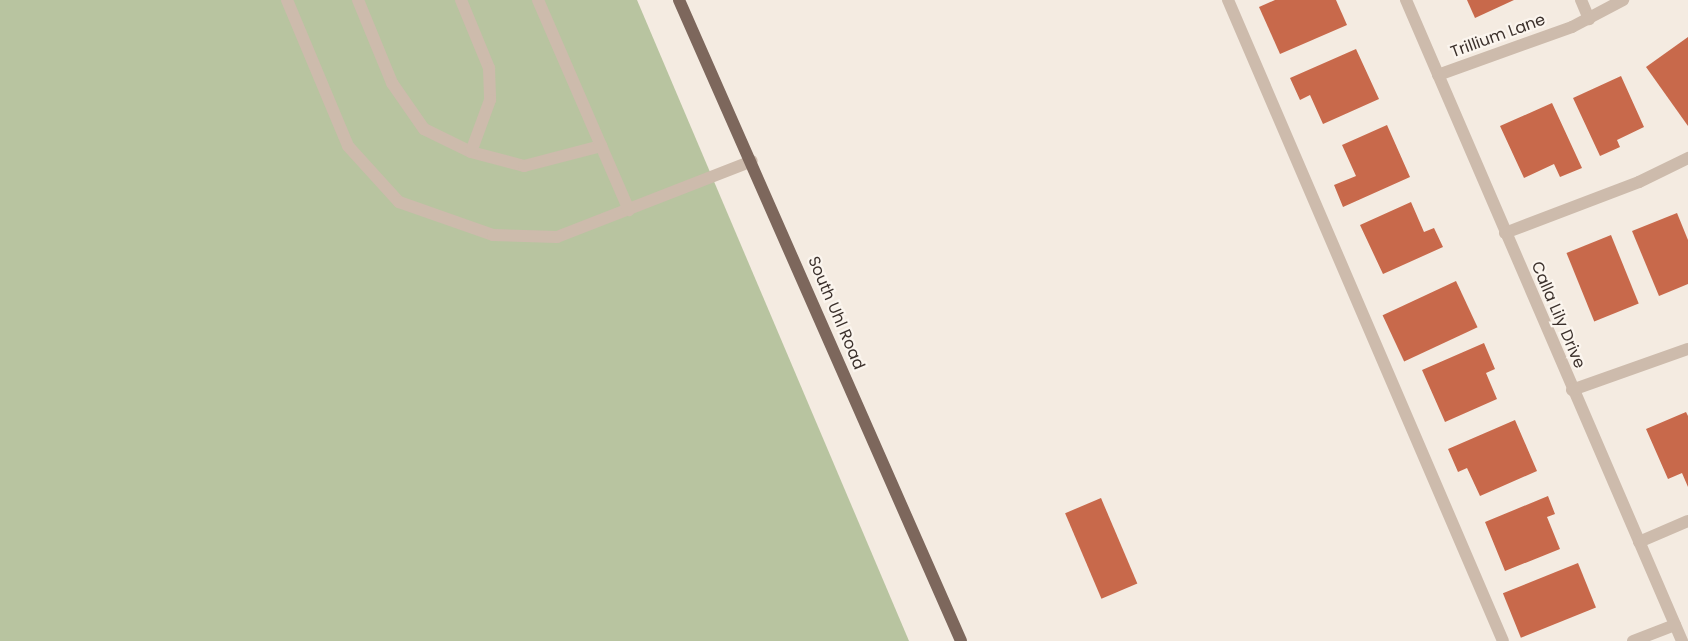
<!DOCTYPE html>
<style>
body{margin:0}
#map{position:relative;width:1688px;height:641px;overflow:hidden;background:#f4ebe1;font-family:Poppins,sans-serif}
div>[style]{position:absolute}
.green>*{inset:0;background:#b8c4a0}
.building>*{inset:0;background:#c8694b;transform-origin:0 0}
.minor>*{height:12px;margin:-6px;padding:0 6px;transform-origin:6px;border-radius:6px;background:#cdbbac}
.major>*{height:12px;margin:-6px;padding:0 6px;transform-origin:6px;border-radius:6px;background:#7d675c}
span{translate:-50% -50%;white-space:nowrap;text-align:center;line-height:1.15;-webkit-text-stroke:4.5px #fbf5ee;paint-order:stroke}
.street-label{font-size:16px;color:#3b302b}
</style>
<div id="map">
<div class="green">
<i style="clip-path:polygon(0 0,637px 0,909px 641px,0 641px)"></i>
</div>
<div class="building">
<i style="clip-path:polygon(1275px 0,1336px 0,1347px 25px,1280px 54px,1259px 7px)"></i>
<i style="clip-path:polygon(1467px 0,1514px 0,1475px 18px)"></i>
<i style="clip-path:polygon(1688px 37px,1688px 126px,1646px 67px)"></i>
<i style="clip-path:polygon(1356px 49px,1379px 99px,1323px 124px,1310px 95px,1300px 100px,1290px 78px)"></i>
<i style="clip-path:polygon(1621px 76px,1644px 127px,1617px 140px,1620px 147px,1600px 156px,1573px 98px)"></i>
<i style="clip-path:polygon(1552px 103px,1582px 168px,1560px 177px,1554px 164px,1524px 178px,1500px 126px)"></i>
<i style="clip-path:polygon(1387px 125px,1410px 177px,1343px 207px,1334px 185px,1356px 176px,1342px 145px)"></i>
<i style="clip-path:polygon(1411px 202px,1424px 232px,1434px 228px,1443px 247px,1383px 274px,1360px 225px)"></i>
<i style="clip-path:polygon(1677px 213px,1688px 240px,1688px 284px,1659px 296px,1632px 231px)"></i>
<i style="left:1611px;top:235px;width:74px;height:48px;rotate:68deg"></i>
<i style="left:1456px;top:281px;width:51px;height:81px;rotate:65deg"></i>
<i style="clip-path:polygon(1484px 343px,1495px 369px,1486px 373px,1497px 399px,1445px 422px,1422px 370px)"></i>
<i style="clip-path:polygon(1686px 412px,1688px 416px,1688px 487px,1682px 473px,1668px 479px,1646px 429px)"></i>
<i style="clip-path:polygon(1515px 420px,1537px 471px,1480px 496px,1467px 468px,1458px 472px,1448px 449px)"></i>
<i style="clip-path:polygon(1548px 496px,1555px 514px,1547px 517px,1560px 549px,1505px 571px,1485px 522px)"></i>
<i style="left:1101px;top:498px;width:93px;height:39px;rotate:67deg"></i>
<i style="left:1578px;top:563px;width:48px;height:81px;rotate:68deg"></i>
</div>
<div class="minor">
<i style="left:287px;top:0;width:158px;rotate:67.3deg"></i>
<i style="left:348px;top:146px;width:76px;rotate:47.7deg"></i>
<i style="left:399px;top:202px;width:100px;rotate:19.3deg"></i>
<i style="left:493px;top:235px;width:64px;rotate:1.8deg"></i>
<i style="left:557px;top:237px;width:209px;rotate:-21.3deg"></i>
<i style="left:358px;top:0;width:90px;rotate:67.7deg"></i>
<i style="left:392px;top:83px;width:56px;rotate:55.2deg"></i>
<i style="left:424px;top:129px;width:52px;rotate:26.1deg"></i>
<i style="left:471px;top:152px;width:55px;rotate:14.8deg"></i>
<i style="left:524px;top:166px;width:80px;rotate:-14.6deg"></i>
<i style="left:461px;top:0;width:74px;rotate:67.6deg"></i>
<i style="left:489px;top:68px;width:32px;rotate:88deg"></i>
<i style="left:490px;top:100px;width:55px;rotate:110.1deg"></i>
<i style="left:538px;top:0;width:229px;rotate:66.6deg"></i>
<i style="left:1228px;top:0;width:697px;rotate:66.78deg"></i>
<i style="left:1406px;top:0;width:698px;rotate:66.7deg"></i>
<i style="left:1581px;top:0;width:21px;rotate:67deg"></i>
<i style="left:1438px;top:75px;width:142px;rotate:-19.7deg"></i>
<i style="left:1572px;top:27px;width:58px;rotate:-27.9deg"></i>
<i style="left:1505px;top:233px;width:143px;rotate:-20.8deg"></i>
<i style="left:1639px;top:182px;width:55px;rotate:-26.1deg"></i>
<i style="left:1572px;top:390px;width:123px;rotate:-19.5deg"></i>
<i style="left:1639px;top:542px;width:53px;rotate:-23.2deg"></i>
<i style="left:1633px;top:641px;width:45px;rotate:-20.9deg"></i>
</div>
<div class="major">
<i style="left:679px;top:0;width:700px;rotate:66.25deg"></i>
</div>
<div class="street-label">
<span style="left:1498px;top:36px;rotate:-20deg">Trillium Lane</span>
<span style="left:836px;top:313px;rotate:67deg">South Uhl Road</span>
<span style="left:1558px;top:315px;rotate:67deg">Calla Lily Drive</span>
</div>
</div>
